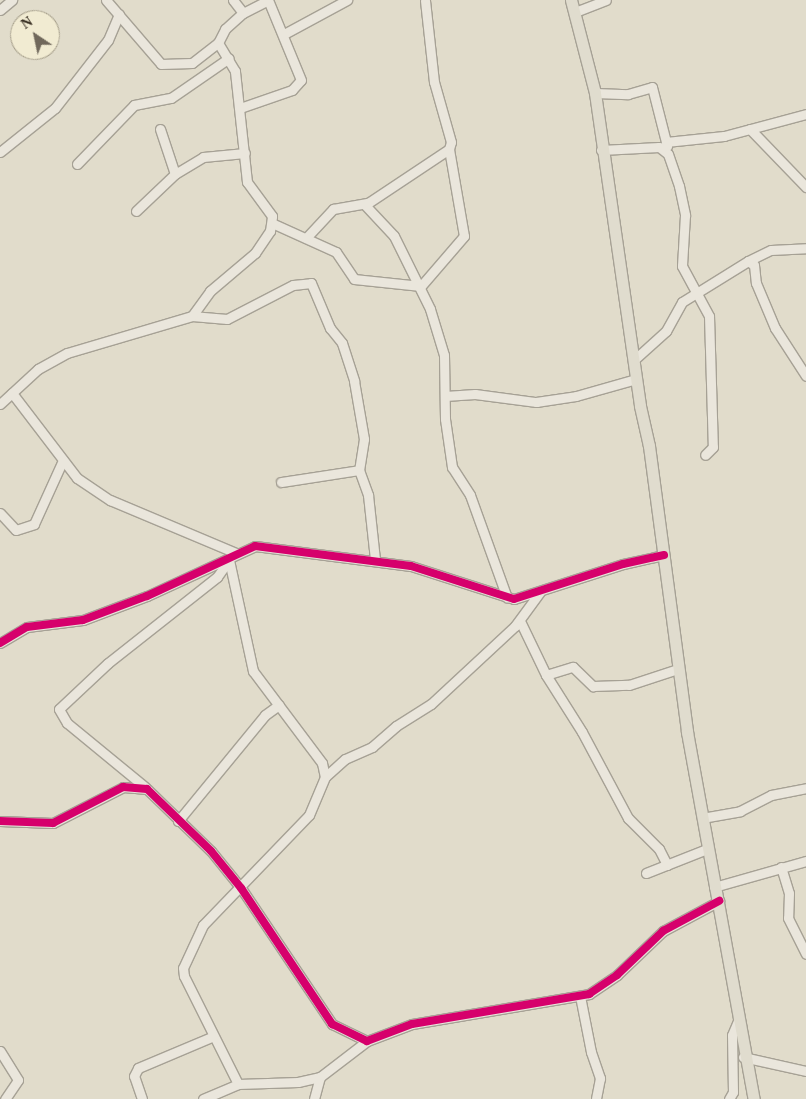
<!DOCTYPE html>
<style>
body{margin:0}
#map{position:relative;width:806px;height:1099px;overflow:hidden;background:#e1dccb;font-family:"Times New Roman",serif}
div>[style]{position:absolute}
.roads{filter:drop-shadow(1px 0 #a6a195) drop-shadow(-1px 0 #a6a195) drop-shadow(0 1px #a6a195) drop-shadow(0 -1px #a6a195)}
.minor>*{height:9px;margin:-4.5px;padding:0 4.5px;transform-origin:4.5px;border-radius:4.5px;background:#eae6dc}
.major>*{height:11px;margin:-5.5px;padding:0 5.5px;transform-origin:5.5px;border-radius:5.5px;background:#e0dcce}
.cycleway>*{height:8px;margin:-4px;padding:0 4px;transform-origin:4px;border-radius:4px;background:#d6006c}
span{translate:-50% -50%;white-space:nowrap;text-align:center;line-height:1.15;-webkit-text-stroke:5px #f1ebd2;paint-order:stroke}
.north{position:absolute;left:10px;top:10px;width:50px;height:50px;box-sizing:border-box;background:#f1ebd2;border:1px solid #a59e8a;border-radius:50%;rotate:326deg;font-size:14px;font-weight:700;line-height:20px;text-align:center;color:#332a1e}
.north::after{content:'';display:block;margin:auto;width:18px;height:22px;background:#70685b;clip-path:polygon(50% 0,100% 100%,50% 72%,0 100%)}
</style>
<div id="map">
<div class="roads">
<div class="minor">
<i style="left:106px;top:0;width:84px;rotate:49.3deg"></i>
<i style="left:161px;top:64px;width:31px;rotate:-2deg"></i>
<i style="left:192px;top:63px;width:33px;rotate:-38deg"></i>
<i style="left:233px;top:0;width:16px;rotate:52deg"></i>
<i style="left:0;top:10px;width:16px;rotate:-40deg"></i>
<i style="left:575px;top:12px;width:33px;rotate:-21deg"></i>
<i style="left:284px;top:34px;width:72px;rotate:-28.4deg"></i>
<i style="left:595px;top:93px;width:33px;rotate:2deg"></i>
<i style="left:628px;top:94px;width:25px;rotate:-16deg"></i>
<i style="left:652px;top:87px;width:61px;rotate:75.7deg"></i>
<i style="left:240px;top:108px;width:55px;rotate:-19.1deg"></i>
<i style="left:292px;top:90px;width:13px;rotate:-48deg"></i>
<i style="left:301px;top:80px;width:87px;rotate:-112.4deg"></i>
<i style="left:160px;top:129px;width:47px;rotate:71.6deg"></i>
<i style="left:750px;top:129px;width:81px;rotate:46deg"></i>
<i style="left:666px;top:142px;width:58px;rotate:-5.9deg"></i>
<i style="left:724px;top:136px;width:85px;rotate:-15deg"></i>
<i style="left:601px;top:150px;width:58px;rotate:-3deg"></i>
<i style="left:659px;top:147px;width:11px;rotate:38deg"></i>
<i style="left:668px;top:154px;width:34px;rotate:71deg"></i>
<i style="left:679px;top:186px;width:30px;rotate:78deg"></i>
<i style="left:685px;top:215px;width:51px;rotate:93.4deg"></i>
<i style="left:682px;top:266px;width:57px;rotate:61.6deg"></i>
<i style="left:709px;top:316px;width:131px;rotate:88.3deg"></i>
<i style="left:713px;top:447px;width:11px;rotate:135deg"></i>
<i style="left:0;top:152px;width:70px;rotate:-38.7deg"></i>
<i style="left:55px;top:108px;width:86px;rotate:-52.1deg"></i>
<i style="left:108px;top:40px;width:28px;rotate:-67deg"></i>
<i style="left:77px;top:164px;width:82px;rotate:-46deg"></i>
<i style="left:134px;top:105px;width:38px;rotate:-11deg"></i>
<i style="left:171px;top:98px;width:70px;rotate:-34.6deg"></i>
<i style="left:365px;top:205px;width:42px;rotate:46.9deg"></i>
<i style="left:394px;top:236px;width:81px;rotate:63.7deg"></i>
<i style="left:430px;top:309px;width:48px;rotate:73.1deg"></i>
<i style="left:444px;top:355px;width:64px;rotate:89.1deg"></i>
<i style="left:445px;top:419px;width:49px;rotate:81.7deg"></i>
<i style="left:452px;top:467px;width:33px;rotate:57deg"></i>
<i style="left:470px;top:495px;width:109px;rotate:70.2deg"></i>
<i style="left:136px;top:211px;width:54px;rotate:-43.5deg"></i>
<i style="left:175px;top:174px;width:33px;rotate:-31deg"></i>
<i style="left:203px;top:157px;width:42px;rotate:-5.4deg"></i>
<i style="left:274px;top:224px;width:68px;rotate:24.3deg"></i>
<i style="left:336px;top:252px;width:32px;rotate:56deg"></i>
<i style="left:354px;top:279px;width:67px;rotate:6deg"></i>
<i style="left:421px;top:286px;width:66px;rotate:-49.3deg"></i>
<i style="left:464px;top:236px;width:88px;rotate:-99.8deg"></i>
<i style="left:306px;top:238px;width:40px;rotate:-47deg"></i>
<i style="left:333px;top:209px;width:36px;rotate:-10deg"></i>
<i style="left:368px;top:203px;width:97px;rotate:-33.7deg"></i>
<i style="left:449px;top:149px;width:7px;rotate:-74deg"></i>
<i style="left:451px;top:142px;width:62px;rotate:-105.8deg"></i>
<i style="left:434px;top:82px;width:82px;rotate:-96.3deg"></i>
<i style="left:748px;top:261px;width:25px;rotate:-26deg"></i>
<i style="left:771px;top:250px;width:35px;rotate:-3deg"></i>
<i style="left:192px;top:316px;width:35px;rotate:5deg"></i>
<i style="left:227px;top:319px;width:74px;rotate:-27.3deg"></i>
<i style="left:293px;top:285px;width:18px;rotate:-6deg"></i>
<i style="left:311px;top:283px;width:49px;rotate:67.1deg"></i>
<i style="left:330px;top:328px;width:19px;rotate:51deg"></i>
<i style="left:342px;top:343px;width:40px;rotate:72deg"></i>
<i style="left:354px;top:381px;width:59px;rotate:80.2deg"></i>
<i style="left:364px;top:439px;width:31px;rotate:99deg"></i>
<i style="left:359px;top:470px;width:27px;rotate:70deg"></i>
<i style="left:368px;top:495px;width:64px;rotate:83.8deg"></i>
<i style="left:635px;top:359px;width:42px;rotate:-42.1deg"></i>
<i style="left:666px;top:331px;width:33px;rotate:-61deg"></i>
<i style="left:682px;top:302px;width:78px;rotate:-31.8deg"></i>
<i style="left:748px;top:261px;width:7px;rotate:34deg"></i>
<i style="left:754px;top:265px;width:18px;rotate:84deg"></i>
<i style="left:756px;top:283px;width:49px;rotate:67.1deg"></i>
<i style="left:775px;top:328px;width:57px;rotate:57.1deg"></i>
<i style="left:12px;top:393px;width:107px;rotate:52.6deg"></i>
<i style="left:77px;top:478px;width:40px;rotate:34deg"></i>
<i style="left:110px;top:500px;width:137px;rotate:22.8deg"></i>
<i style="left:445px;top:396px;width:30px;rotate:-4deg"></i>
<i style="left:475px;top:394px;width:62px;rotate:7.5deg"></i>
<i style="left:536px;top:402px;width:40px;rotate:-8.5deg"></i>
<i style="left:576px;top:396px;width:62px;rotate:-15.8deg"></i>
<i style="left:0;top:404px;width:52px;rotate:-42.6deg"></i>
<i style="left:38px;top:369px;width:33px;rotate:-29deg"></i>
<i style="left:67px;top:353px;width:130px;rotate:-16.5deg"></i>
<i style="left:192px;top:316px;width:31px;rotate:-54deg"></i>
<i style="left:210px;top:291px;width:59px;rotate:-40.2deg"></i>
<i style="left:255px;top:253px;width:27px;rotate:-56deg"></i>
<i style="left:270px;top:231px;width:15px;rotate:-82deg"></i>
<i style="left:272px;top:216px;width:42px;rotate:-126.3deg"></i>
<i style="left:247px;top:182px;width:112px;rotate:-96.2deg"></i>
<i style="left:235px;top:71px;width:33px;rotate:-121deg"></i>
<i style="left:218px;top:43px;width:16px;rotate:-63deg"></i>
<i style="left:225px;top:29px;width:24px;rotate:-42deg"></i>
<i style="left:243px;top:13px;width:28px;rotate:-27deg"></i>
<i style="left:281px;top:482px;width:79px;rotate:-8.7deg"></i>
<i style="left:0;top:513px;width:23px;rotate:47deg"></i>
<i style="left:16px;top:530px;width:19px;rotate:-18deg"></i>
<i style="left:34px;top:524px;width:70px;rotate:-65.6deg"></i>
<i style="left:229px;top:560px;width:114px;rotate:77.8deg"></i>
<i style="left:253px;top:671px;width:115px;rotate:53.1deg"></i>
<i style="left:322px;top:763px;width:14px;rotate:78deg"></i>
<i style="left:325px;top:777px;width:41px;rotate:112.8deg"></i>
<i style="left:309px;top:815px;width:153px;rotate:133.9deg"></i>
<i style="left:203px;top:925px;width:47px;rotate:114.9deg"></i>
<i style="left:183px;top:968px;width:8px;rotate:83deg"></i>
<i style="left:184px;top:976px;width:121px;rotate:63.4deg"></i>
<i style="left:520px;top:621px;width:60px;rotate:64.3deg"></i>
<i style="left:546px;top:675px;width:67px;rotate:57.7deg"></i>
<i style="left:582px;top:732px;width:98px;rotate:61.9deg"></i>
<i style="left:628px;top:818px;width:44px;rotate:45deg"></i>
<i style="left:659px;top:849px;width:18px;rotate:63deg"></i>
<i style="left:0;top:643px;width:31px;rotate:-31deg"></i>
<i style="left:27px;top:627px;width:56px;rotate:-7.1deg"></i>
<i style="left:83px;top:620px;width:68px;rotate:-20.6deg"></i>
<i style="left:147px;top:596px;width:119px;rotate:-24.8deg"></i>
<i style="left:255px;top:546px;width:157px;rotate:7.3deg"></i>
<i style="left:411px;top:566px;width:108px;rotate:17.8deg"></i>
<i style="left:514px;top:599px;width:114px;rotate:-17.8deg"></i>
<i style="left:623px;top:564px;width:42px;rotate:-12.4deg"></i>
<i style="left:546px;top:675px;width:28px;rotate:-17deg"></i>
<i style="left:573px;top:667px;width:28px;rotate:44deg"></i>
<i style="left:593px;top:686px;width:36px;rotate:-2deg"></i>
<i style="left:629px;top:685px;width:52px;rotate:-18.1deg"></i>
<i style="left:325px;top:777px;width:27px;rotate:-42deg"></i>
<i style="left:345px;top:759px;width:30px;rotate:-24deg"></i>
<i style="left:372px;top:747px;width:32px;rotate:-41deg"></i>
<i style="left:396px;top:726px;width:41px;rotate:-32.2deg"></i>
<i style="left:431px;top:704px;width:115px;rotate:-42.9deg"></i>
<i style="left:515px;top:626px;width:42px;rotate:-53.7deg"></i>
<i style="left:145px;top:787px;width:101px;rotate:-140.6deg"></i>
<i style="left:67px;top:723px;width:16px;rotate:-120deg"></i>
<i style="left:59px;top:709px;width:67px;rotate:-43.2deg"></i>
<i style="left:108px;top:663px;width:139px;rotate:-38.3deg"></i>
<i style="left:217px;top:577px;width:21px;rotate:-55deg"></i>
<i style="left:702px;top:818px;width:39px;rotate:-10deg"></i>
<i style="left:740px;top:811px;width:35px;rotate:-27deg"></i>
<i style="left:771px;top:795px;width:36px;rotate:-11deg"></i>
<i style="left:0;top:821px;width:53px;rotate:2.2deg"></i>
<i style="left:53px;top:823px;width:79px;rotate:-27.2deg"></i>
<i style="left:123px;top:787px;width:24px;rotate:5deg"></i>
<i style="left:147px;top:789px;width:89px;rotate:44.1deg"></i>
<i style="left:211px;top:851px;width:48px;rotate:51deg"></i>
<i style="left:241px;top:888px;width:164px;rotate:56.2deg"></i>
<i style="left:332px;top:1024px;width:39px;rotate:26deg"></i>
<i style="left:367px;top:1041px;width:48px;rotate:-20.7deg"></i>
<i style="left:412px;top:1024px;width:180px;rotate:-9.6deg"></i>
<i style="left:589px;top:994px;width:34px;rotate:-34deg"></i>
<i style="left:617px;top:975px;width:64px;rotate:-43.7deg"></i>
<i style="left:663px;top:931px;width:64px;rotate:-28.2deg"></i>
<i style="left:178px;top:821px;width:137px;rotate:-50.6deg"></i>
<i style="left:265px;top:715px;width:17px;rotate:-36deg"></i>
<i style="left:781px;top:867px;width:27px;rotate:73deg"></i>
<i style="left:789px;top:893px;width:25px;rotate:92deg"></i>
<i style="left:788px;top:918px;width:40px;rotate:63.4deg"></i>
<i style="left:646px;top:873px;width:66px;rotate:-21.5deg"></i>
<i style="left:714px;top:887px;width:96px;rotate:-15.8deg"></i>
<i style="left:580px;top:996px;width:57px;rotate:78.9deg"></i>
<i style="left:591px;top:1052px;width:28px;rotate:71deg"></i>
<i style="left:600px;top:1078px;width:21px;rotate:101deg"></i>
<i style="left:0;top:1051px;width:34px;rotate:58deg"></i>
<i style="left:18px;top:1080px;width:23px;rotate:124deg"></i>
<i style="left:743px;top:1057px;width:65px;rotate:12.5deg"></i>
<i style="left:142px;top:1099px;width:24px;rotate:-109deg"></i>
<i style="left:134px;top:1076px;width:9px;rotate:-63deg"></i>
<i style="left:138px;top:1068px;width:82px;rotate:-22.8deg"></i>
<i style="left:203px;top:1099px;width:38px;rotate:-23deg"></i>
<i style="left:238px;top:1084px;width:60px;rotate:-1.9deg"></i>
<i style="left:298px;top:1082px;width:23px;rotate:-13deg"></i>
<i style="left:320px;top:1077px;width:59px;rotate:-37.5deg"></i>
<i style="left:314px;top:1099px;width:23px;rotate:-75deg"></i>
<i style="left:729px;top:1099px;width:8px;rotate:-60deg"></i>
<i style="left:733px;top:1092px;width:57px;rotate:-91deg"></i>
<i style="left:732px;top:1035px;width:15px;rotate:-67deg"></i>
</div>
<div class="major">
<i style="left:571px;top:0;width:96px;rotate:75.5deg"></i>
<i style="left:595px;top:93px;width:316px;rotate:81.8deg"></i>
<i style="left:640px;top:406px;width:41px;rotate:77.3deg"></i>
<i style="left:649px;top:446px;width:289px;rotate:82.4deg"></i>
<i style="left:687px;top:732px;width:373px;rotate:79.7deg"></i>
</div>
</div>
<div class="cycleway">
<i style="left:0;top:643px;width:31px;rotate:-31deg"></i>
<i style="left:27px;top:627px;width:56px;rotate:-7.1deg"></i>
<i style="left:83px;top:620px;width:68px;rotate:-20.6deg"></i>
<i style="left:147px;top:596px;width:119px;rotate:-24.8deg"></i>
<i style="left:255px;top:546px;width:157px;rotate:7.3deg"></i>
<i style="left:411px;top:566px;width:108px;rotate:17.8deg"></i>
<i style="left:514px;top:599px;width:114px;rotate:-17.8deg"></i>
<i style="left:623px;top:564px;width:42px;rotate:-12.4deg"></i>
<i style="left:0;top:821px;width:53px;rotate:2.2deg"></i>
<i style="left:53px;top:823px;width:79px;rotate:-27.2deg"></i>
<i style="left:123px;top:787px;width:24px;rotate:5deg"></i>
<i style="left:147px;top:789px;width:89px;rotate:44.1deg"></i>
<i style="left:211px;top:851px;width:48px;rotate:51deg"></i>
<i style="left:241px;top:888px;width:164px;rotate:56.2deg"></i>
<i style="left:332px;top:1024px;width:39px;rotate:26deg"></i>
<i style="left:367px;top:1041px;width:48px;rotate:-20.7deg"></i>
<i style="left:412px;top:1024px;width:180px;rotate:-9.6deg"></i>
<i style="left:589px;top:994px;width:34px;rotate:-34deg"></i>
<i style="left:617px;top:975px;width:64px;rotate:-43.7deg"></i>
<i style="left:663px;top:931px;width:64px;rotate:-28.2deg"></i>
</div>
<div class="north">N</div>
</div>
